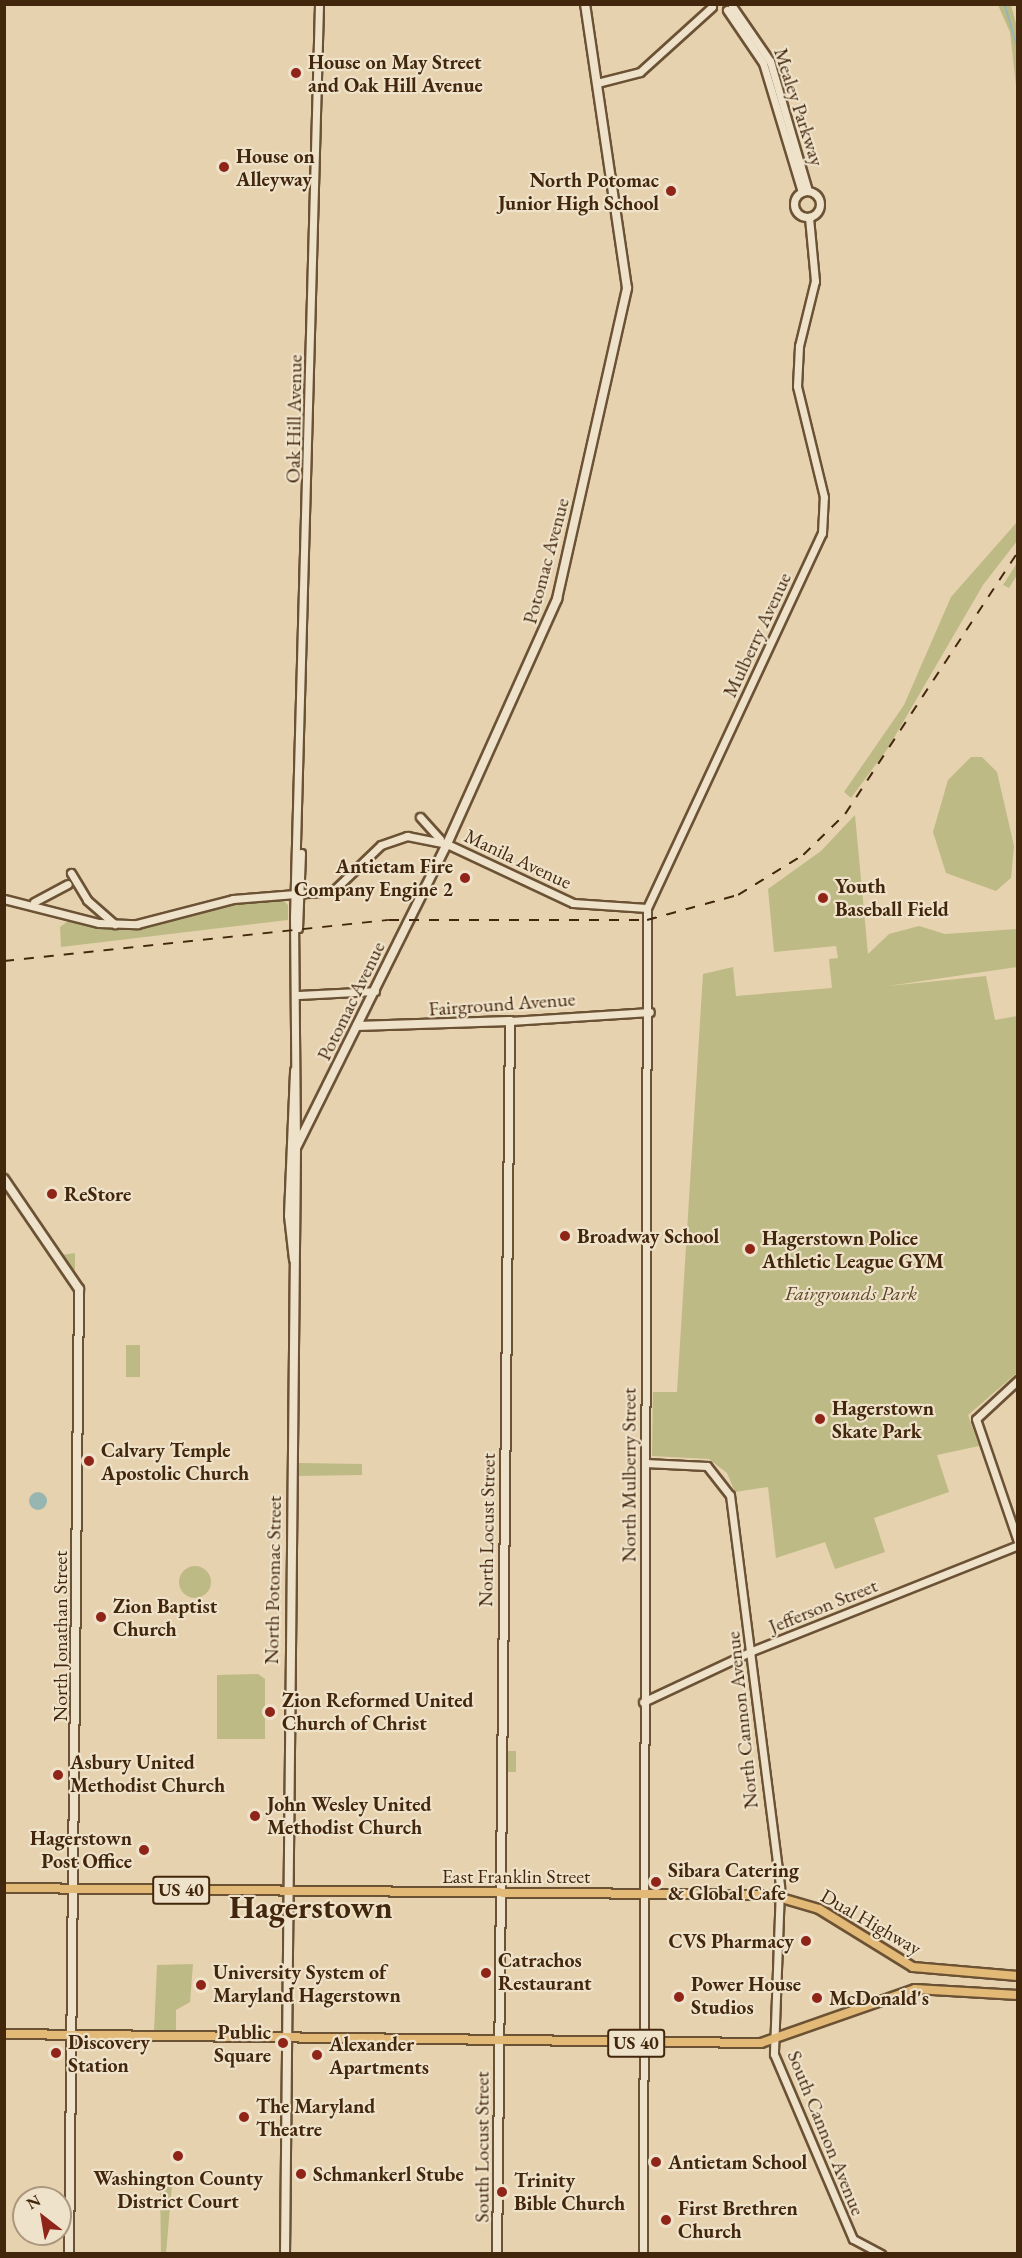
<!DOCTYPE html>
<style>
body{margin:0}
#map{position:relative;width:1022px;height:2258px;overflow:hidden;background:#e6d2ae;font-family:"EB Garamond",serif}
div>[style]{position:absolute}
.green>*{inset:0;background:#bdba85;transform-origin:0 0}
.round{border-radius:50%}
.water>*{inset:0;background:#97b6b1}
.stream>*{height:1.5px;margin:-0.75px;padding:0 0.75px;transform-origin:0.75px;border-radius:0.75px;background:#97b6b1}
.roads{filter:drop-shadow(2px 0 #6c5235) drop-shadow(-2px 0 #6c5235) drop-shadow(0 2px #6c5235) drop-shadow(0 -2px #6c5235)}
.tertiary>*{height:7px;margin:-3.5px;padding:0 3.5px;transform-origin:3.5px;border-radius:3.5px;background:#efe2ca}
.tertiary>.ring{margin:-3.5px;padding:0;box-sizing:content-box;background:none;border:7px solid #efe2ca;border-radius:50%}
.secondary>*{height:8px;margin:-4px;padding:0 4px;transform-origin:4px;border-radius:4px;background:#efe2ca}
.primary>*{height:8px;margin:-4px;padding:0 4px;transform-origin:4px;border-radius:4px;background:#e3b977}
.rail>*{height:1.5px;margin-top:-0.75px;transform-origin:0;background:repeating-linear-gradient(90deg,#43270d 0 10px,transparent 0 20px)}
.dots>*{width:16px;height:16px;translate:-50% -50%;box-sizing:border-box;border:3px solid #efe2ca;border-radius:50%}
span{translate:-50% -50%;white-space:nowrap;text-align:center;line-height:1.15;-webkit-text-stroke:4.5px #efe2ca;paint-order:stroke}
.shield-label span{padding:2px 4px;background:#efe2ca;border:2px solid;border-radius:4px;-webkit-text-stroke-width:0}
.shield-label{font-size:18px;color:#43270d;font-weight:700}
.poi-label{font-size:20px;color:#43270d;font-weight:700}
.left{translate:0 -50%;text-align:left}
.right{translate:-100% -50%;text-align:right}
.street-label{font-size:20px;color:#43270d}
.park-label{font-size:20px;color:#5b4425;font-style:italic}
.town-label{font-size:32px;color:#43270d;font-weight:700}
.frame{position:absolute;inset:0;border:6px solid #43270d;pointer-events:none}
.north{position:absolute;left:12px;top:2186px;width:60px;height:60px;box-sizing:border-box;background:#efe2ca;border:2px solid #aa977e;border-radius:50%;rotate:329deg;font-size:16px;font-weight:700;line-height:24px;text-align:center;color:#43270d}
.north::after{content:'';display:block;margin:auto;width:21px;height:27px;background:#8f2418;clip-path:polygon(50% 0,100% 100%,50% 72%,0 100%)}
</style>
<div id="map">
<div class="green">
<i style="clip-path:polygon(998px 5px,1011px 5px,1017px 27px,1017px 94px,1010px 32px)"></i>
<i style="clip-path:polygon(1017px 522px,1017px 541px,983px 585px,888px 748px,851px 798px,844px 792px,904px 705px,951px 597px)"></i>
<i style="clip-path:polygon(1017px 563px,1017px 575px,1009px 588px,1003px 585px)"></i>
<i style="clip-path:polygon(971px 757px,982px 757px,997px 772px,1014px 846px,1011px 878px,996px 891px,946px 873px,933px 832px,948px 780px)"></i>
<i style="clip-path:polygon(855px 815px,868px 954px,889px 934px,919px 926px,945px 934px,1017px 929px,1017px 967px,888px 986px,986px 976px,995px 1020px,1017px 1016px,1018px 1372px,968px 1415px,979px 1446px,937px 1455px,949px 1492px,874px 1518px,885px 1552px,835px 1569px,825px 1542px,776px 1558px,768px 1487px,735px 1492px,727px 1473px,709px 1459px,652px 1456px,653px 1392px,677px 1392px,703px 974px,733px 967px,736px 996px,832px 988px,829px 959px,838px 958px,836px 946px,774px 952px,768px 889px,821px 851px)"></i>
<i style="clip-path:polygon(282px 899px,288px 905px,288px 920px,61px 947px,60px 927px,68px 921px,133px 929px,226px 904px)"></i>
<i style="clip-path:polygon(75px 1253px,75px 1269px,73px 1271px,61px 1255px)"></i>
<i style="left:126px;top:1345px;width:14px;height:32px"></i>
<i style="clip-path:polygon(299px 1463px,362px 1464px,362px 1475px,296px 1476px)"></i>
<i class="round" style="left:179px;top:1566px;width:32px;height:32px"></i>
<i style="clip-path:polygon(258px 1674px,265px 1679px,265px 1739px,217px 1739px,217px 1675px)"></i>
<i style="left:516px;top:1751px;width:21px;height:11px;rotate:90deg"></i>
<i style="clip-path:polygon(193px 1964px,190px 2002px,176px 2010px,176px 2031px,154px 2031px,157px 1965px)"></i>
<i style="clip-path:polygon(160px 2185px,172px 2185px,166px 2253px,161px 2253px)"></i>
</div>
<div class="water">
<i class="round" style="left:29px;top:1492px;width:18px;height:18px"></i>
</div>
<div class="stream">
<i style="left:1005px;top:4px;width:47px;rotate:73.9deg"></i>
</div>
<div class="roads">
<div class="tertiary">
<i style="left:732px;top:6px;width:67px;rotate:55.4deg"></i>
<i style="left:770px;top:61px;width:135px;rotate:73.7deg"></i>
<i style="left:727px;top:10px;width:64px;rotate:55.8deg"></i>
<i style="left:763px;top:63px;width:135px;rotate:73.2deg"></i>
<i style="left:597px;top:83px;width:44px;rotate:-14.3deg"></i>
<i style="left:640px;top:72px;width:97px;rotate:-42.1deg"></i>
<i class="ring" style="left:794px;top:191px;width:19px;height:19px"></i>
<i style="left:420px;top:817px;width:30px;rotate:48deg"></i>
<i style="left:71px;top:873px;width:31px;rotate:59deg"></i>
<i style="left:87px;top:900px;width:37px;rotate:41deg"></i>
<i style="left:4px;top:899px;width:98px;rotate:14.2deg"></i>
<i style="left:99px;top:923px;width:38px;rotate:2deg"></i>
<i style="left:137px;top:924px;width:99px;rotate:-14.6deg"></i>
<i style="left:233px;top:899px;width:100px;rotate:-4.6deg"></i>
<i style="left:333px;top:891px;width:66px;rotate:-43.8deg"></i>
<i style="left:381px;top:845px;width:28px;rotate:-19deg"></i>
<i style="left:407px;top:836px;width:41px;rotate:11.3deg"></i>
<i style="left:447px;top:844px;width:139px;rotate:25.1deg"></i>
<i style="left:573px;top:903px;width:74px;rotate:3.9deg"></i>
<i style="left:34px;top:902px;width:38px;rotate:-28deg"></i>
<i style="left:298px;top:928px;width:75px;rotate:-87.7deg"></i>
<i style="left:297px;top:995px;width:78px;rotate:-2.9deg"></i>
<i style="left:510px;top:1021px;width:140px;rotate:-3.7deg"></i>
<i style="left:296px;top:1146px;width:229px;rotate:-90.5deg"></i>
<i style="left:294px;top:917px;width:913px;rotate:-88.43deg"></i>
<i style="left:293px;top:1259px;width:44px;rotate:-96.5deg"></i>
<i style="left:288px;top:1215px;width:145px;rotate:-87.6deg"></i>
<i style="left:1018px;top:1380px;width:57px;rotate:137.1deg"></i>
<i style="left:976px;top:1419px;width:130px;rotate:71.1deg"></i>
<i style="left:645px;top:1463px;width:62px;rotate:2.8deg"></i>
<i style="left:707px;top:1466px;width:37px;rotate:52deg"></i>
<i style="left:730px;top:1495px;width:396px;rotate:82.7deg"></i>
<i style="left:780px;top:1888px;width:166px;rotate:92.1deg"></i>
<i style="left:774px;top:2054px;width:201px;rotate:66.9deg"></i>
<i style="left:853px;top:2239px;width:32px;rotate:28deg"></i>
<i style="left:643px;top:1702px;width:120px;rotate:-25.1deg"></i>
<i style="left:752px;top:1651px;width:286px;rotate:-21.7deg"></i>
<i style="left:643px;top:2254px;width:1346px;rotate:-89.83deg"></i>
<i style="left:647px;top:908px;width:414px;rotate:-65deg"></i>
<i style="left:822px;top:533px;width:36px;rotate:-87deg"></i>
<i style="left:824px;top:497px;width:114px;rotate:-103.7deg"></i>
<i style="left:797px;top:386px;width:40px;rotate:-87.1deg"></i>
<i style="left:799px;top:346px;width:67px;rotate:-76.2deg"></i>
<i style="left:815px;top:281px;width:63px;rotate:-95.4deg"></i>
</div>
<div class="secondary">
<i style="left:357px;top:1026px;width:153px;rotate:-1.9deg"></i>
<i style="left:510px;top:1021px;width:1233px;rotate:90.6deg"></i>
<i style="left:4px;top:1179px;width:133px;rotate:55.7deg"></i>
<i style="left:79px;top:1289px;width:965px;rotate:90.59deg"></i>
<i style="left:285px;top:2254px;width:1106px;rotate:-89.43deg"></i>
<i style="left:296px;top:1148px;width:339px;rotate:-63.6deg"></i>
<i style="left:447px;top:844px;width:269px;rotate:-65.8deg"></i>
<i style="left:557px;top:599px;width:319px;rotate:-77.3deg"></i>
<i style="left:627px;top:288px;width:287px;rotate:-98.4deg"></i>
</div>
<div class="primary">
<i style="left:4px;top:1888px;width:767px;rotate:0.52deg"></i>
<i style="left:771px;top:1895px;width:50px;rotate:16.3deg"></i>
<i style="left:819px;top:1909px;width:110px;rotate:31.7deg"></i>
<i style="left:913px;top:1967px;width:105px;rotate:4.9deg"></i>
<i style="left:4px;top:2034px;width:757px;rotate:0.68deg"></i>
<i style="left:761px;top:2043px;width:163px;rotate:-19.3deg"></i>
<i style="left:915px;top:1989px;width:103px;rotate:3.3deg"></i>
</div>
</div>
<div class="rail">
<i style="left:4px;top:961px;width:387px;rotate:-6.1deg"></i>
<i style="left:389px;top:920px;width:258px"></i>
<i style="left:647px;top:920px;width:94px;rotate:-15.4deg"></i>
<i style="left:738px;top:895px;width:76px;rotate:-31.6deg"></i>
<i style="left:803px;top:855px;width:59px;rotate:-44.3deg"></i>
<i style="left:845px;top:814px;width:314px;rotate:-56.6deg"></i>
</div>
<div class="dots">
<i style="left:296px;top:73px;background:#8f2418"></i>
<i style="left:224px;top:167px;background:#8f2418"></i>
<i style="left:671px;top:191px;background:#8f2418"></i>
<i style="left:465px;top:878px;background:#8f2418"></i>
<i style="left:823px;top:898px;background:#8f2418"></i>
<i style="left:52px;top:1194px;background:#8f2418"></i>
<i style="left:565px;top:1236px;background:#8f2418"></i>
<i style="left:750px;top:1249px;background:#8f2418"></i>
<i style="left:820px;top:1419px;background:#8f2418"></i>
<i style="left:89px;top:1461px;background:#8f2418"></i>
<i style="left:101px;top:1617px;background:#8f2418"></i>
<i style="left:270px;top:1712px;background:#8f2418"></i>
<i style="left:58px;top:1775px;background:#8f2418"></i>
<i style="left:255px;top:1816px;background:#8f2418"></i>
<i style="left:144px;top:1850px;background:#8f2418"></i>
<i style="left:656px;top:1882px;background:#8f2418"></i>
<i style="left:806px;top:1941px;background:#8f2418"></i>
<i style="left:486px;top:1973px;background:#8f2418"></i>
<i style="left:201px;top:1985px;background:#8f2418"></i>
<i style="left:679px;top:1997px;background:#8f2418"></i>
<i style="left:817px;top:1998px;background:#8f2418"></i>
<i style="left:283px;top:2043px;background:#8f2418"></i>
<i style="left:56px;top:2053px;background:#8f2418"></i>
<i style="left:317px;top:2055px;background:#8f2418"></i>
<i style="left:244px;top:2117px;background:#8f2418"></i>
<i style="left:178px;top:2156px;background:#8f2418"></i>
<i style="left:656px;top:2162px;background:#8f2418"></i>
<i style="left:301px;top:2174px;background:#8f2418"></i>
<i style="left:502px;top:2192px;background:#8f2418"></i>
<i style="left:666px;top:2220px;background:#8f2418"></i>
</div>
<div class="shield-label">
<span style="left:181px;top:1890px">US 40</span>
<span style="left:636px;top:2043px">US 40</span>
</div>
<div class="poi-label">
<span class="left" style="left:308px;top:74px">House on May Street<br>and Oak Hill Avenue</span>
<span class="left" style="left:236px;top:168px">House on<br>Alleyway</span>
<span class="right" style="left:659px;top:192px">North Potomac<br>Junior High School</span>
<span class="right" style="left:453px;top:878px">Antietam Fire<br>Company Engine 2</span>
<span class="left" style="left:835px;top:898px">Youth<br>Baseball Field</span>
<span class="left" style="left:64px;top:1194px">ReStore</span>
<span class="left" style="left:577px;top:1236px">Broadway School</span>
<span class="left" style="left:762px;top:1250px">Hagerstown Police<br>Athletic League GYM</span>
<span class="left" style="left:832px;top:1420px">Hagerstown<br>Skate Park</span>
<span class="left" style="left:101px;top:1462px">Calvary Temple<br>Apostolic Church</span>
<span class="left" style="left:113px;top:1618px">Zion Baptist<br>Church</span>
<span class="left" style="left:282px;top:1712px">Zion Reformed United<br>Church of Christ</span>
<span class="left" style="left:70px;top:1774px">Asbury United<br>Methodist Church</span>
<span class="left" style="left:267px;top:1816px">John Wesley United<br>Methodist Church</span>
<span class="right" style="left:132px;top:1850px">Hagerstown<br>Post Office</span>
<span class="left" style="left:668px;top:1882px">Sibara Catering<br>&amp; Global Cafe</span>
<span class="right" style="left:794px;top:1941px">CVS Pharmacy</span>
<span class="left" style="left:498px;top:1972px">Catrachos<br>Restaurant</span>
<span class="left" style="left:213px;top:1984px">University System of<br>Maryland Hagerstown</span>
<span class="left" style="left:691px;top:1996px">Power House<br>Studios</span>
<span class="left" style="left:829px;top:1998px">McDonald's</span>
<span class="right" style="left:271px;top:2044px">Public<br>Square</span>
<span class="left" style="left:68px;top:2054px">Discovery<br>Station</span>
<span class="left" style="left:329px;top:2056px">Alexander<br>Apartments</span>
<span class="left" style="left:256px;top:2118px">The Maryland<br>Theatre</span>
<span class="left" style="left:668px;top:2162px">Antietam School</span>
<span class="left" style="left:313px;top:2174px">Schmankerl Stube</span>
<span style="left:178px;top:2190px">Washington County<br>District Court</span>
<span class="left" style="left:514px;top:2192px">Trinity<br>Bible Church</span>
<span class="left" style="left:678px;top:2220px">First Brethren<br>Church</span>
</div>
<div class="street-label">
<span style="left:799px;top:107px;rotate:72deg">Mealey Parkway</span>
<span style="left:294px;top:419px;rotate:-89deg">Oak Hill Avenue</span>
<span style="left:546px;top:561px;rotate:-75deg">Potomac Avenue</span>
<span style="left:757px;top:635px;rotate:-65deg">Mulberry Avenue</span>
<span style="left:518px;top:859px;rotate:25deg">Manila Avenue</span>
<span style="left:351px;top:1001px;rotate:-64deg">Potomac Avenue</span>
<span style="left:502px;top:1004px;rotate:-4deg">Fairground Avenue</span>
<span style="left:629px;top:1475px;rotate:-90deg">North Mulberry Street</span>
<span style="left:487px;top:1530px;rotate:-89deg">North Locust Street</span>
<span style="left:273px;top:1580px;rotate:-89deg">North Potomac Street</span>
<span style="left:823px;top:1606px;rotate:-22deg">Jefferson Street</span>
<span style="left:60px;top:1636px;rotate:-90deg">North Jonathan Street</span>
<span style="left:742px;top:1720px;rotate:-96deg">North Cannon Avenue</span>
<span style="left:516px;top:1876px">East Franklin Street</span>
<span style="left:871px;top:1922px;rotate:30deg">Dual Highway</span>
<span style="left:826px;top:2133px;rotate:68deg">South Cannon Avenue</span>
<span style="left:482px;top:2147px;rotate:-90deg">South Locust Street</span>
</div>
<div class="park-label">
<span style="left:851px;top:1293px">Fairgrounds Park</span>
</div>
<div class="town-label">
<span style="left:311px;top:1907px">Hagerstown</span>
</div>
<div class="frame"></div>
<div class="north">N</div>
</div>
